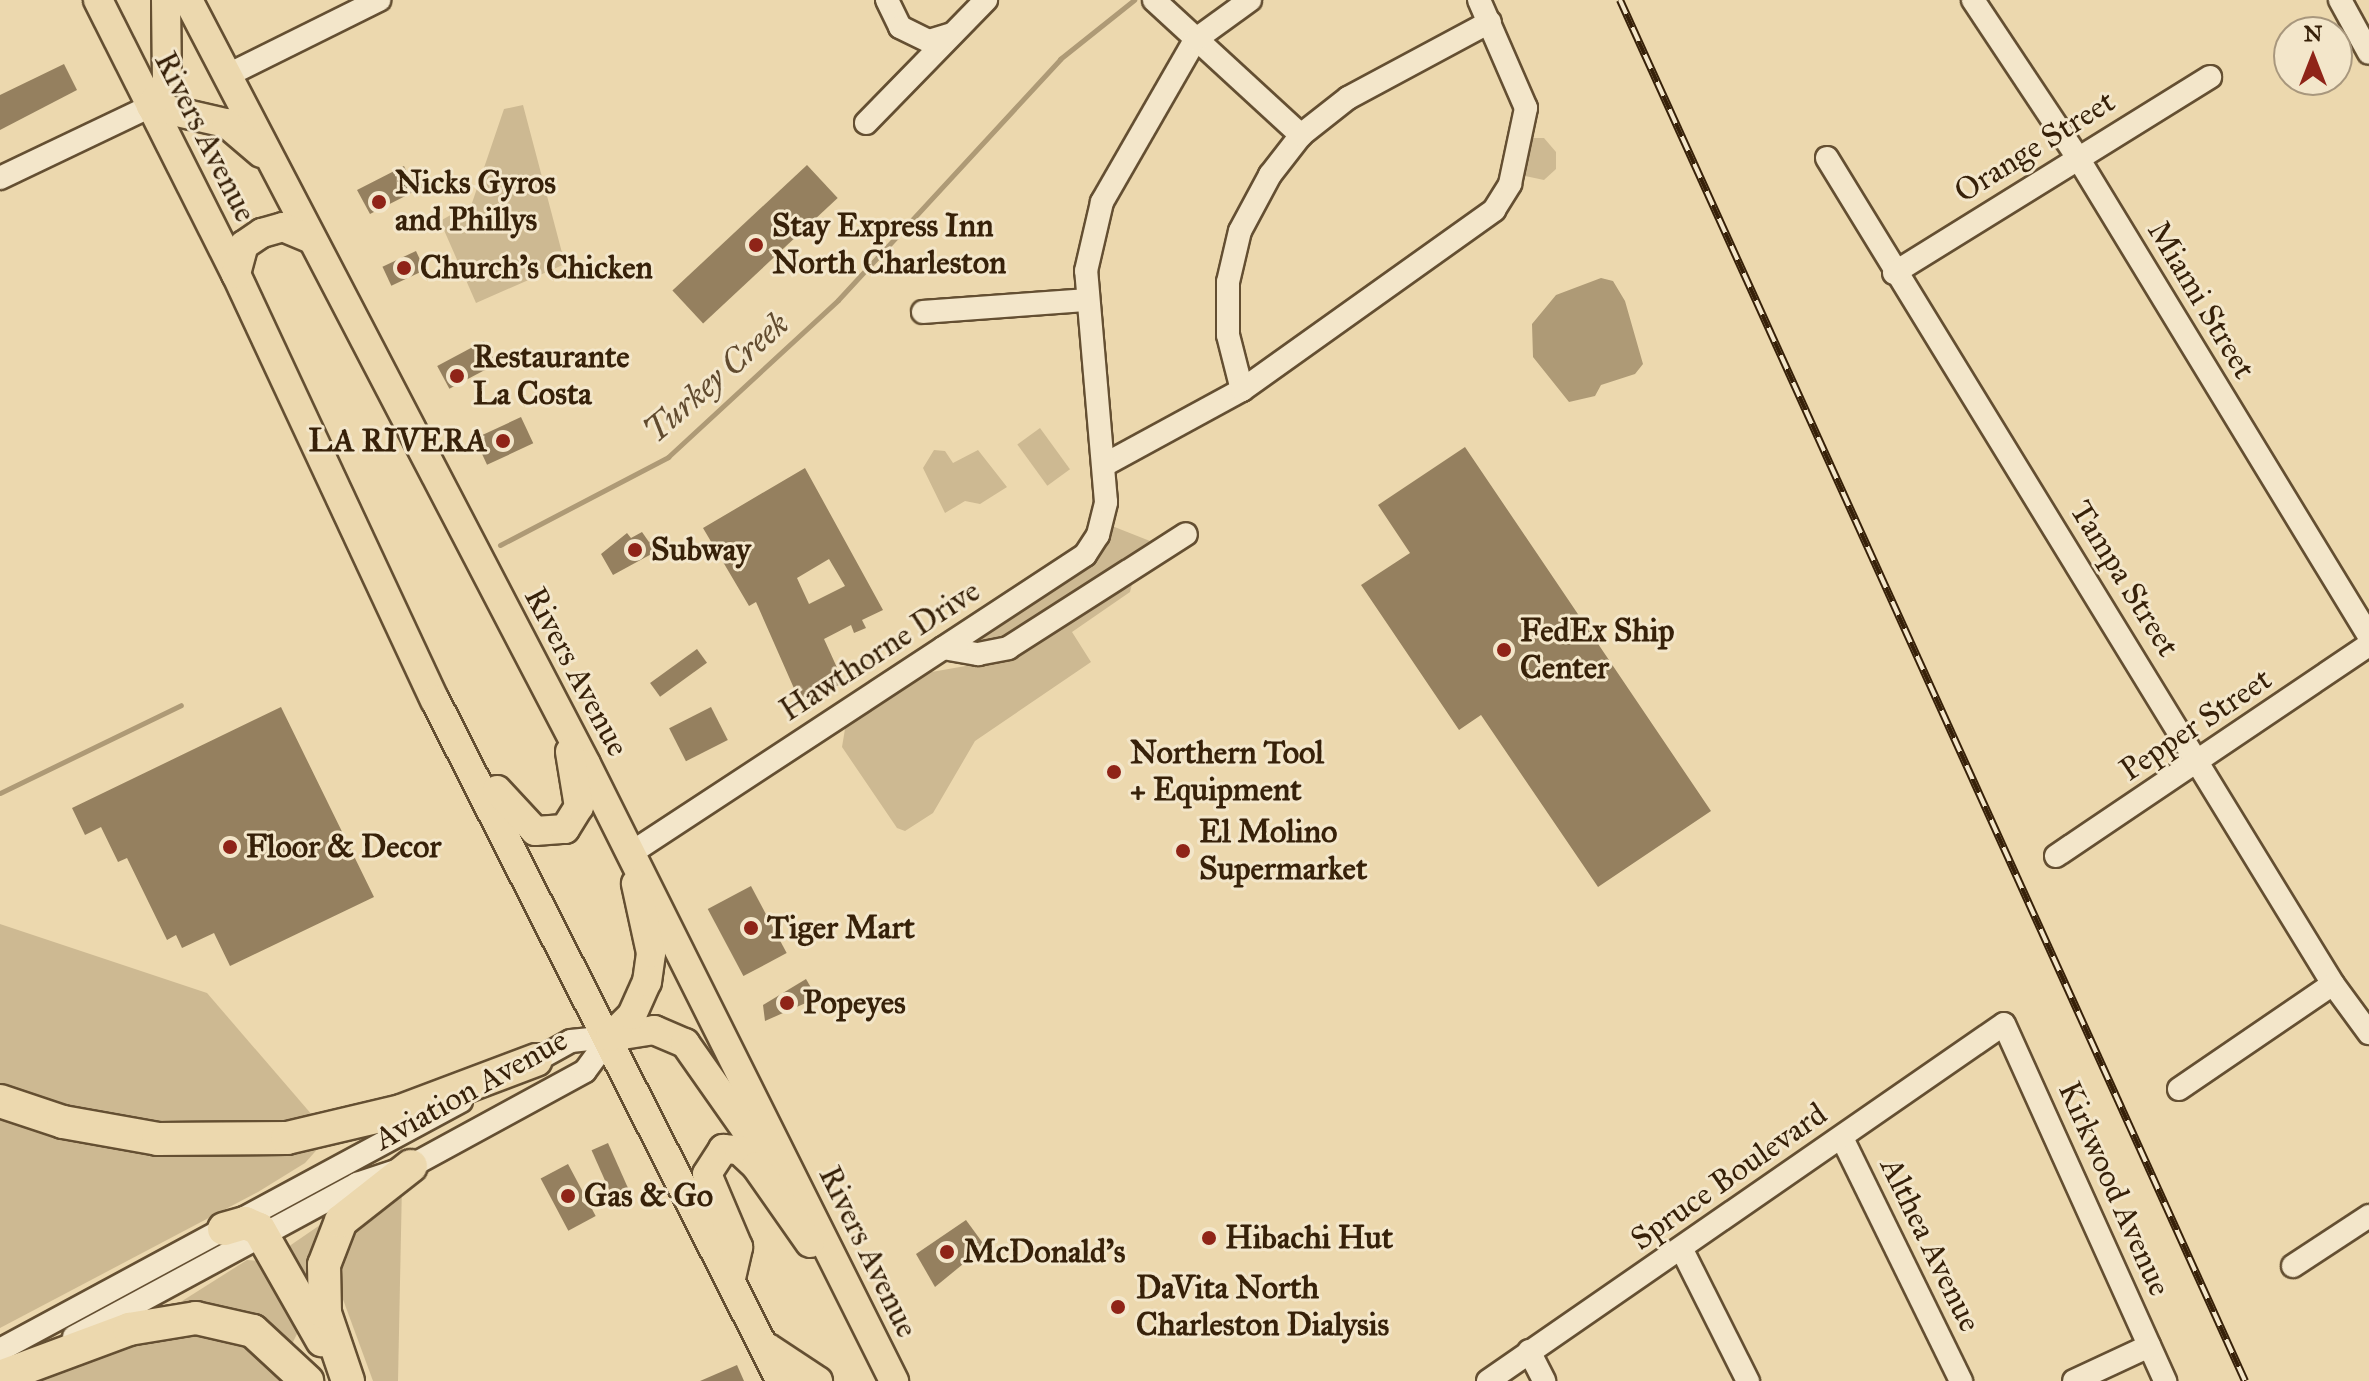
<!DOCTYPE html>
<style>
body{margin:0}
#map{position:relative;width:2369px;height:1381px;overflow:hidden;background:#ecd8ae;font-family:"IM FELL Great Primer",serif}
div>[style]{position:absolute}
.green>*{inset:0;background:#cdb992;transform-origin:0 0}
.water>*{inset:0;background:#ae9a76}
.stream>*{height:5px;margin:-2.5px;padding:0 2.5px;transform-origin:2.5px;border-radius:2.5px;background:#ae9a76}
.building>*{inset:0;background:#95805f;transform-origin:0 0}
.roads{filter:drop-shadow(2px 0 #644f32) drop-shadow(-2px 0 #644f32) drop-shadow(0 2px #644f32) drop-shadow(0 -2px #644f32)}
.minor>*{height:22px;margin:-11px;padding:0 11px;transform-origin:11px;border-radius:11px;background:#f3e6ca}
.major>*{height:28px;margin:-14px;padding:0 14px;transform-origin:14px;border-radius:14px;background:#ecd8ae}
.highway>*{height:32px;margin:-16px;padding:0 16px;transform-origin:16px;border-radius:16px;background:#ecd8ae}
.rail>*{height:8px;margin-top:-4px;transform-origin:0;background:repeating-linear-gradient(90deg,#f3e6ca 0 15px,#372109 0 30px);box-sizing:border-box;border-block:2px solid #372109}
.dots>*{width:22px;height:22px;translate:-50% -50%;box-sizing:border-box;border:4px solid #f3e6ca;border-radius:50%}
span{translate:-50% -50%;white-space:nowrap;text-align:center;line-height:1.15;-webkit-text-stroke:6px #f3e6ca;paint-order:stroke}
.street-label{font-size:32px;color:#372109}
.poi-label{font-size:32px;color:#372109;font-weight:700}
.left{translate:0 -50%;text-align:left}
.right{translate:-100% -50%;text-align:right}
.water-label{font-size:34px;color:#614b2f;font-style:italic}
.north{position:absolute;left:2273px;top:16px;width:80px;height:80px;box-sizing:border-box;background:#f3e6ca;border:2px solid #a8977d;border-radius:50%;rotate:0deg;font-size:22px;font-weight:700;line-height:32px;text-align:center;color:#372109}
.north::after{content:'';display:block;margin:auto;width:28px;height:36px;background:#8f2418;clip-path:polygon(50% 0,100% 100%,50% 72%,0 100%)}
</style>
<div id="map">
<div class="green">
<i style="clip-path:polygon(523px 105px,565px 264px,476px 303px,440px 221px,472px 203px,504px 109px)"></i>
<i style="clip-path:polygon(1532px 138px,1544px 138px,1556px 152px,1556px 169px,1544px 180px,1521px 175px)"></i>
<i style="left:1040px;top:428px;width:51px;height:28px;rotate:54deg"></i>
<i style="clip-path:polygon(934px 450px,945px 451px,953px 463px,978px 450px,1007px 487px,980px 504px,965px 501px,945px 513px,923px 468px)"></i>
<i style="clip-path:polygon(1107px 524px,1150px 541px,1010px 636px,988px 644px,973px 641px)"></i>
<i style="clip-path:polygon(1132px 584px,1130px 592px,1072px 632px,1091px 662px,975px 741px,933px 813px,905px 831px,897px 828px,842px 747px,846px 723px,920px 674px,1017px 657px)"></i>
<i style="clip-path:polygon(0 924px,207px 993px,319px 1123px,178px 1129px,85px 1113px,0 1085px)"></i>
<i style="clip-path:polygon(0 1113px,322px 1144px,305px 1163px,258px 1192px,0 1328px)"></i>
<i style="clip-path:polygon(402px 1184px,398px 1381px,373px 1381px,334px 1275px,351px 1225px)"></i>
<i style="clip-path:polygon(320px 1225px,326px 1227px,312px 1298px,285px 1249px)"></i>
<i style="clip-path:polygon(247px 1260px,260px 1261px,299px 1330px,291px 1346px,179px 1303px)"></i>
<i style="clip-path:polygon(175px 1333px,215px 1333px,254px 1346px,292px 1381px,40px 1381px,98px 1351px)"></i>
</div>
<div class="water">
<i style="clip-path:polygon(1601px 278px,1613px 281px,1625px 301px,1643px 364px,1635px 374px,1601px 385px,1595px 396px,1569px 402px,1533px 357px,1532px 324px,1556px 295px)"></i>
</div>
<div class="stream">
<i style="left:500px;top:545px;width:190px;rotate:-27.6deg"></i>
<i style="left:668px;top:457px;width:231px;rotate:-42.7deg"></i>
<i style="left:838px;top:300px;width:328px;rotate:-47.3deg"></i>
<i style="left:1060px;top:59px;width:95px;rotate:-38.6deg"></i>
<i style="left:0;top:793px;width:201px;rotate:-25.9deg"></i>
</div>
<div class="building">
<i style="clip-path:polygon(64px 64px,77px 90px,0 130px,0 95px)"></i>
<i style="left:807px;top:165px;width:45px;height:184px;rotate:47deg"></i>
<i style="clip-path:polygon(404px 166px,410px 179px,419px 175px,425px 186px,370px 214px,357px 190px)"></i>
<i style="left:416px;top:251px;width:21px;height:37px;rotate:65deg"></i>
<i style="left:484px;top:341px;width:26px;height:53px;rotate:62deg"></i>
<i style="left:521px;top:417px;width:29px;height:51px;rotate:65deg"></i>
<i style="clip-path:polygon(1465px 447px,1711px 811px,1598px 887px,1481px 715px,1459px 730px,1361px 585px,1410px 553px,1378px 505px)"></i>
<i style="clip-path:polygon(evenodd,805px 468px,883px 610px,862px 620px,866px 628px,854px 633px,851px 625px,824px 639px,844px 683px,800px 702px,756px 602px,749px 606px,703px 528px,805px 468px,829px 559px,845px 586px,809px 604px,797px 578px,829px 559px)"></i>
<i style="clip-path:polygon(642px 532px,649px 542px,663px 534px,668px 545px,613px 575px,601px 554px,627px 533px,631px 538px)"></i>
<i style="left:697px;top:649px;width:17px;height:58px;rotate:54deg"></i>
<i style="clip-path:polygon(281px 707px,374px 897px,230px 966px,214px 933px,182px 948px,176px 935px,167px 940px,127px 858px,118px 862px,101px 827px,85px 835px,72px 808px)"></i>
<i style="left:711px;top:707px;width:37px;height:47px;rotate:63deg"></i>
<i style="left:751px;top:886px;width:76px;height:49px;rotate:62deg"></i>
<i style="clip-path:polygon(806px 979px,817px 998px,765px 1021px,763px 1005px)"></i>
<i style="left:608px;top:1143px;width:59px;height:18px;rotate:66deg"></i>
<i style="left:568px;top:1164px;width:59px;height:31px;rotate:62deg"></i>
<i style="clip-path:polygon(966px 1220px,985px 1246px,935px 1287px,916px 1254px)"></i>
<i style="clip-path:polygon(737px 1365px,744px 1381px,700px 1381px)"></i>
</div>
<div class="roads">
<div class="minor">
<i style="left:887px;top:0;width:30px;rotate:64deg"></i>
<i style="left:900px;top:27px;width:32px;rotate:26deg"></i>
<i style="left:929px;top:41px;width:24px;rotate:-17deg"></i>
<i style="left:1154px;top:0;width:200px;rotate:42.6deg"></i>
<i style="left:1973px;top:0;width:190px;rotate:56.4deg"></i>
<i style="left:2078px;top:158px;width:560px;rotate:58.67deg"></i>
<i style="left:2340px;top:0;width:60px;rotate:61.3deg"></i>
<i style="left:228px;top:75px;width:169px;rotate:-26.4deg"></i>
<i style="left:866px;top:123px;width:172px;rotate:-45.7deg"></i>
<i style="left:1827px;top:158px;width:969px;rotate:58.51deg"></i>
<i style="left:2333px;top:984px;width:61px;rotate:53.7deg"></i>
<i style="left:0;top:178px;width:167px;rotate:-25.5deg"></i>
<i style="left:1894px;top:273px;width:372px;rotate:-31.8deg"></i>
<i style="left:923px;top:312px;width:165px;rotate:-4.2deg"></i>
<i style="left:1242px;top:390px;width:57px;rotate:-104.3deg"></i>
<i style="left:1228px;top:335px;width:53px;rotate:-90deg"></i>
<i style="left:1228px;top:282px;width:52px;rotate:-76.8deg"></i>
<i style="left:1240px;top:231px;width:64px;rotate:-61.8deg"></i>
<i style="left:1270px;top:175px;width:51px;rotate:-52.2deg"></i>
<i style="left:1301px;top:135px;width:60px;rotate:-38.2deg"></i>
<i style="left:1348px;top:98px;width:161px;rotate:-28.2deg"></i>
<i style="left:1106px;top:464px;width:155px;rotate:-28.6deg"></i>
<i style="left:1242px;top:390px;width:310px;rotate:-35.5deg"></i>
<i style="left:1494px;top:210px;width:31px;rotate:-58deg"></i>
<i style="left:1510px;top:184px;width:78px;rotate:-78.1deg"></i>
<i style="left:1526px;top:108px;width:118px;rotate:-113.5deg"></i>
<i style="left:943px;top:648px;width:36px;rotate:10deg"></i>
<i style="left:978px;top:654px;width:31px;rotate:-11deg"></i>
<i style="left:1008px;top:648px;width:211px;rotate:-32.6deg"></i>
<i style="left:631px;top:853px;width:543px;rotate:-33.28deg"></i>
<i style="left:1085px;top:555px;width:24px;rotate:-57deg"></i>
<i style="left:1098px;top:535px;width:34px;rotate:-76deg"></i>
<i style="left:1106px;top:502px;width:232px;rotate:-94.9deg"></i>
<i style="left:1086px;top:271px;width:71px;rotate:-76.9deg"></i>
<i style="left:1102px;top:202px;width:187px;rotate:-60.1deg"></i>
<i style="left:1195px;top:40px;width:68px;rotate:-36deg"></i>
<i style="left:2056px;top:856px;width:377px;rotate:-34deg"></i>
<i style="left:526px;top:1066px;width:51px;rotate:-29.1deg"></i>
<i style="left:571px;top:1041px;width:39px;rotate:-6deg"></i>
<i style="left:2179px;top:1089px;width:186px;rotate:-34.3deg"></i>
<i style="left:1842px;top:1138px;width:271px;rotate:63.9deg"></i>
<i style="left:1682px;top:1250px;width:147px;rotate:63.3deg"></i>
<i style="left:2293px;top:1266px;width:91px;rotate:-33.3deg"></i>
<i style="left:74px;top:1337px;width:322px;rotate:-28.4deg"></i>
<i style="left:357px;top:1184px;width:57px;rotate:-18.4deg"></i>
<i style="left:411px;top:1166px;width:198px;rotate:-28.6deg"></i>
<i style="left:585px;top:1071px;width:42px;rotate:-53.7deg"></i>
<i style="left:0;top:1350px;width:524px;rotate:-28.37deg"></i>
<i style="left:1529px;top:1351px;width:34px;rotate:63deg"></i>
<i style="left:1488px;top:1381px;width:627px;rotate:-34.68deg"></i>
<i style="left:2004px;top:1024px;width:392px;rotate:65.7deg"></i>
<i style="left:2074px;top:1381px;width:83px;rotate:-25deg"></i>
</div>
<div class="major">
<i style="left:98px;top:0;width:307px;rotate:63.3deg"></i>
<i style="left:236px;top:274px;width:470px;rotate:65deg"></i>
<i style="left:435px;top:700px;width:764px;rotate:63.07deg"></i>
<i style="left:188px;top:0;width:861px;rotate:62.48deg"></i>
<i style="left:586px;top:764px;width:690px;rotate:63.47deg"></i>
<i style="left:151px;top:106px;width:77px;rotate:12.8deg"></i>
<i style="left:226px;top:123px;width:46px;rotate:40.6deg"></i>
<i style="left:151px;top:106px;width:29px;rotate:-56deg"></i>
<i style="left:167px;top:82px;width:82px;rotate:-90.7deg"></i>
<i style="left:236px;top:274px;width:30px;rotate:-75deg"></i>
<i style="left:244px;top:245px;width:22px;rotate:-34deg"></i>
<i style="left:262px;top:233px;width:22px;rotate:-16deg"></i>
<i style="left:283px;top:227px;width:28px;rotate:23deg"></i>
<i style="left:497px;top:790px;width:56px;rotate:47.2deg"></i>
<i style="left:535px;top:831px;width:30px;rotate:-4deg"></i>
<i style="left:565px;top:829px;width:26px;rotate:-58deg"></i>
<i style="left:579px;top:807px;width:56px;rotate:-99.3deg"></i>
<i style="left:610px;top:1037px;width:45px;rotate:-9deg"></i>
<i style="left:654px;top:1030px;width:34px;rotate:23deg"></i>
<i style="left:685px;top:1043px;width:148px;rotate:54.9deg"></i>
<i style="left:610px;top:1037px;width:31px;rotate:-45deg"></i>
<i style="left:632px;top:1015px;width:36px;rotate:-66deg"></i>
<i style="left:647px;top:982px;width:29px;rotate:-82deg"></i>
<i style="left:651px;top:953px;width:71px;rotate:-102.3deg"></i>
<i style="left:731px;top:1278px;width:32px;rotate:-77deg"></i>
<i style="left:738px;top:1247px;width:79px;rotate:-113deg"></i>
<i style="left:707px;top:1174px;width:30px;rotate:-57deg"></i>
<i style="left:723px;top:1149px;width:16px;rotate:4deg"></i>
<i style="left:739px;top:1150px;width:23px;rotate:43deg"></i>
<i style="left:756px;top:1166px;width:94px;rotate:55deg"></i>
<i style="left:768px;top:1348px;width:60px;rotate:33.4deg"></i>
</div>
<div class="highway">
<i style="left:0;top:1101px;width:66px;rotate:18.4deg"></i>
<i style="left:63px;top:1122px;width:97px;rotate:10.1deg"></i>
<i style="left:158px;top:1139px;width:129px;rotate:-0.4deg"></i>
<i style="left:287px;top:1138px;width:117px;rotate:-13.3deg"></i>
<i style="left:401px;top:1111px;width:144px;rotate:-20.7deg"></i>
<i style="left:224px;top:1229px;width:22px;rotate:-16deg"></i>
<i style="left:245px;top:1223px;width:15px;rotate:23deg"></i>
<i style="left:259px;top:1229px;width:128px;rotate:60.4deg"></i>
<i style="left:0;top:1377px;width:138px;rotate:-20.4deg"></i>
<i style="left:129px;top:1329px;width:68px;rotate:-9.3deg"></i>
<i style="left:196px;top:1318px;width:58px;rotate:12.8deg"></i>
<i style="left:253px;top:1331px;width:74px;rotate:42.8deg"></i>
<i style="left:348px;top:1381px;width:72px;rotate:-108.7deg"></i>
<i style="left:325px;top:1313px;width:48px;rotate:-91.2deg"></i>
<i style="left:324px;top:1265px;width:47px;rotate:-68.9deg"></i>
<i style="left:341px;top:1221px;width:89px;rotate:-38.2deg"></i>
</div>
</div>
<div class="rail">
<i style="left:1620px;top:0;width:1516px;rotate:65.65deg"></i>
</div>
<div class="dots">
<i style="left:379px;top:202px;background:#8f2418"></i>
<i style="left:756px;top:245px;background:#8f2418"></i>
<i style="left:404px;top:268px;background:#8f2418"></i>
<i style="left:457px;top:376px;background:#8f2418"></i>
<i style="left:503px;top:441px;background:#8f2418"></i>
<i style="left:635px;top:550px;background:#8f2418"></i>
<i style="left:1504px;top:650px;background:#8f2418"></i>
<i style="left:1114px;top:772px;background:#8f2418"></i>
<i style="left:230px;top:847px;background:#8f2418"></i>
<i style="left:1183px;top:851px;background:#8f2418"></i>
<i style="left:751px;top:928px;background:#8f2418"></i>
<i style="left:787px;top:1003px;background:#8f2418"></i>
<i style="left:568px;top:1196px;background:#8f2418"></i>
<i style="left:1209px;top:1238px;background:#8f2418"></i>
<i style="left:947px;top:1252px;background:#8f2418"></i>
<i style="left:1118px;top:1307px;background:#8f2418"></i>
</div>
<div class="street-label">
<span style="left:205px;top:137px;rotate:63deg">Rivers Avenue</span>
<span style="left:2035px;top:147px;rotate:-32deg">Orange Street</span>
<span style="left:2201px;top:300px;rotate:59deg">Miami Street</span>
<span style="left:2124px;top:579px;rotate:58deg">Tampa Street</span>
<span style="left:880px;top:651px;rotate:-33deg">Hawthorne Drive</span>
<span style="left:576px;top:672px;rotate:62deg">Rivers Avenue</span>
<span style="left:2196px;top:725px;rotate:-34deg">Pepper Street</span>
<span style="left:471px;top:1090px;rotate:-29deg">Aviation Avenue</span>
<span style="left:1729px;top:1177px;rotate:-35deg">Spruce Boulevard</span>
<span style="left:2114px;top:1189px;rotate:66deg">Kirkwood Avenue</span>
<span style="left:1930px;top:1245px;rotate:64deg">Althea Avenue</span>
<span style="left:868px;top:1252px;rotate:64deg">Rivers Avenue</span>
</div>
<div class="poi-label">
<span class="left" style="left:395px;top:202px">Nicks Gyros<br>and Phillys</span>
<span class="left" style="left:772px;top:245px">Stay Express Inn<br>North Charleston</span>
<span class="left" style="left:420px;top:268px">Church's Chicken</span>
<span class="left" style="left:473px;top:376px">Restaurante<br>La Costa</span>
<span class="right" style="left:487px;top:441px">LA RIVERA</span>
<span class="left" style="left:651px;top:550px">Subway</span>
<span class="left" style="left:1520px;top:650px">FedEx Ship<br>Center</span>
<span class="left" style="left:1130px;top:772px">Northern Tool<br>+ Equipment</span>
<span class="left" style="left:1199px;top:851px">El Molino<br>Supermarket</span>
<span class="left" style="left:246px;top:847px">Floor &amp; Decor</span>
<span class="left" style="left:767px;top:928px">Tiger Mart</span>
<span class="left" style="left:803px;top:1003px">Popeyes</span>
<span class="left" style="left:584px;top:1196px">Gas &amp; Go</span>
<span class="left" style="left:1225px;top:1238px">Hibachi Hut</span>
<span class="left" style="left:963px;top:1252px">McDonald's</span>
<span class="left" style="left:1136px;top:1307px">DaVita North<br>Charleston Dialysis</span>
</div>
<div class="water-label">
<span style="left:716px;top:377px;rotate:-41deg">Turkey Creek</span>
</div>
<div class="north">N</div>
</div>
